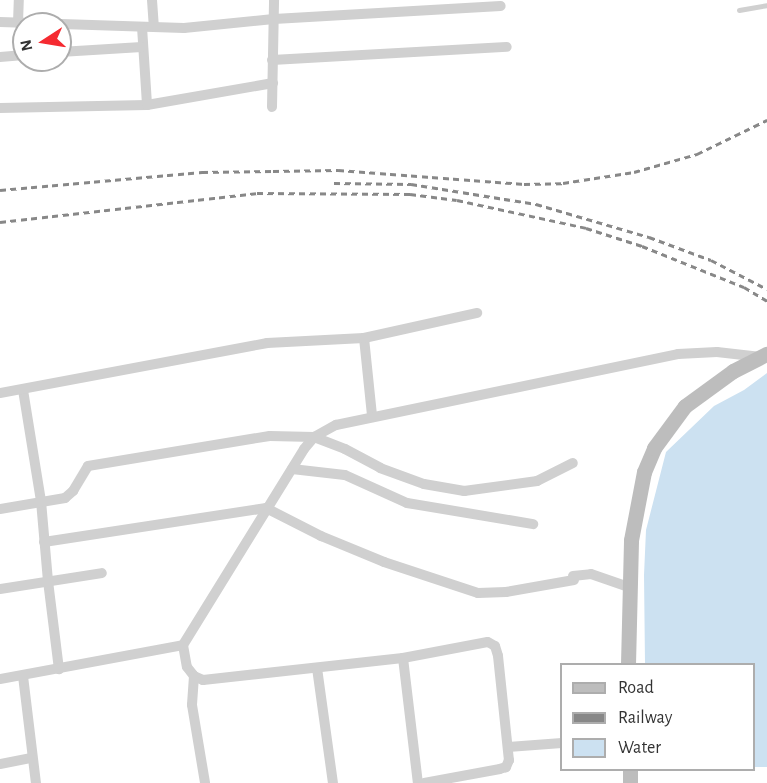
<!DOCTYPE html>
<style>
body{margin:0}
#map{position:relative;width:767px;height:783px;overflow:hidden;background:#fff;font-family:"Alegreya Sans",sans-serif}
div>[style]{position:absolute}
.water>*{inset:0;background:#cce1f1}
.lane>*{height:5px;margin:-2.5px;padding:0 2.5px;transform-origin:2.5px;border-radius:2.5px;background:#d0d0d0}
.street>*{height:10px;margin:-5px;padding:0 5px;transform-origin:5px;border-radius:5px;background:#d0d0d0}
.secondary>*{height:15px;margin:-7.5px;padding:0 7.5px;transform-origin:7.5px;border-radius:7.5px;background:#bdbdbd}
.rail>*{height:3px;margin-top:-1.5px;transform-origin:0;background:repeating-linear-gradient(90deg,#888 0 6px,transparent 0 10.5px)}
span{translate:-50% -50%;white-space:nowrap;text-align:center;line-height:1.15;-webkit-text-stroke:6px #fff;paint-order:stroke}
.legend{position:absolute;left:560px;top:663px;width:195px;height:108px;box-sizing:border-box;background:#fff;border:2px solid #adadad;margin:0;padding:8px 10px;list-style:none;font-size:18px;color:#333}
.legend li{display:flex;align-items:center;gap:12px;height:30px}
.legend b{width:30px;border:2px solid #adadad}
.north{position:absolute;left:12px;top:12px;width:60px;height:60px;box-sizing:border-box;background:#fff;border:2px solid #adadad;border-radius:50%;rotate:258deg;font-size:16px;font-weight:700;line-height:24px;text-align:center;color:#333}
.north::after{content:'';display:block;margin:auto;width:21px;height:27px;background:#f52a31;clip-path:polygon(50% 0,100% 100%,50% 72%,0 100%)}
</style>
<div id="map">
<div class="water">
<i style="clip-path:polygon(767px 373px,767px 767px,754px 767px,754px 664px,645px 664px,644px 575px,646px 530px,666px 452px,714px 406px,744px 390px)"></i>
</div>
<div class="lane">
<i style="left:739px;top:10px;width:28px;rotate:-10deg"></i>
</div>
<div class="street">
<i style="left:152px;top:0;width:27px;rotate:86deg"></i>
<i style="left:0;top:22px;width:184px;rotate:1.9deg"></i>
<i style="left:184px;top:28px;width:90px;rotate:-5.7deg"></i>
<i style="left:274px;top:19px;width:227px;rotate:-3.3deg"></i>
<i style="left:18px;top:23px;width:23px;rotate:-88deg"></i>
<i style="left:142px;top:27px;width:78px;rotate:86.3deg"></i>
<i style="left:60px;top:52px;width:82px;rotate:-3.5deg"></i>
<i style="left:0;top:57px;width:24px;rotate:-5deg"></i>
<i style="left:272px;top:60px;width:235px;rotate:-3.2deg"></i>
<i style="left:272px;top:107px;width:107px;rotate:-88.9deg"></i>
<i style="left:0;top:108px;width:147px;rotate:-1.2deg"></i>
<i style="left:147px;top:105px;width:128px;rotate:-9.9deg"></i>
<i style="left:364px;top:338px;width:78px;rotate:84.1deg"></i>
<i style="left:23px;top:390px;width:112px;rotate:80.8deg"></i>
<i style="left:41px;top:501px;width:80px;rotate:85deg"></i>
<i style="left:48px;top:581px;width:89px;rotate:82.9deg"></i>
<i style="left:0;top:393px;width:272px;rotate:-10.6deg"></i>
<i style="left:267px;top:343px;width:97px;rotate:-3deg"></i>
<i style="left:364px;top:338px;width:116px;rotate:-12.5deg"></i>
<i style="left:292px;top:469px;width:53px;rotate:6.5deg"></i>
<i style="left:345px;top:475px;width:68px;rotate:24.3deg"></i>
<i style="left:407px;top:503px;width:128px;rotate:9.5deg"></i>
<i style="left:0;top:509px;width:66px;rotate:-9.6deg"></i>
<i style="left:65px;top:498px;width:11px;rotate:-41deg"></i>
<i style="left:73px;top:491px;width:29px;rotate:-59deg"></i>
<i style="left:88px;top:466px;width:184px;rotate:-9.4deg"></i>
<i style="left:270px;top:436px;width:44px;rotate:1.3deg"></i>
<i style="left:314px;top:437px;width:33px;rotate:21deg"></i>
<i style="left:345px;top:449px;width:40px;rotate:28deg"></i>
<i style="left:380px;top:468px;width:47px;rotate:20deg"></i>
<i style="left:424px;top:484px;width:41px;rotate:9.9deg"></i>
<i style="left:464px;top:491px;width:74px;rotate:-7.8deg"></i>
<i style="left:537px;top:481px;width:40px;rotate:-26.6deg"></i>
<i style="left:44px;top:542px;width:225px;rotate:-8.7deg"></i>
<i style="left:266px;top:508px;width:62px;rotate:27deg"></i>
<i style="left:321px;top:536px;width:68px;rotate:22.4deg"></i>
<i style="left:384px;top:562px;width:99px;rotate:18.3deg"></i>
<i style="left:478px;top:593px;width:28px;rotate:-2deg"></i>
<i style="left:506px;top:592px;width:69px;rotate:-10deg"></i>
<i style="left:573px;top:576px;width:18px;rotate:-6deg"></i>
<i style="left:591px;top:574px;width:39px;rotate:19deg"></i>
<i style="left:0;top:589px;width:103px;rotate:-8.9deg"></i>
<i style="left:183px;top:645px;width:22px;rotate:80deg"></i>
<i style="left:187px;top:667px;width:11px;rotate:52deg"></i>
<i style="left:194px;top:676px;width:10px;rotate:24deg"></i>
<i style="left:203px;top:680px;width:201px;rotate:-6.3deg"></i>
<i style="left:403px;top:658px;width:86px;rotate:-10.7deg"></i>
<i style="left:488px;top:642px;width:8px;rotate:30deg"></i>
<i style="left:495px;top:646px;width:10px;rotate:73deg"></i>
<i style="left:498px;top:656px;width:105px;rotate:84deg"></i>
<i style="left:509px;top:760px;width:8px;rotate:113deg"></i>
<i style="left:506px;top:767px;width:6px;rotate:162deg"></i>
<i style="left:500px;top:769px;width:77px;rotate:169.6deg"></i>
<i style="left:403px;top:658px;width:126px;rotate:83.2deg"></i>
<i style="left:317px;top:668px;width:116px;rotate:82.1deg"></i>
<i style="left:23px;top:676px;width:108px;rotate:83.1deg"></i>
<i style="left:194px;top:676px;width:29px;rotate:94deg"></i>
<i style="left:192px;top:705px;width:79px;rotate:80.5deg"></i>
<i style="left:0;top:679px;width:186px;rotate:-10.5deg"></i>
<i style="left:183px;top:645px;width:230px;rotate:-58.3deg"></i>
<i style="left:304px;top:449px;width:16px;rotate:-50deg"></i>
<i style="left:314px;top:437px;width:25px;rotate:-29deg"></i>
<i style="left:336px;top:425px;width:349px;rotate:-11.7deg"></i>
<i style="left:678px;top:354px;width:39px;rotate:-3deg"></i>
<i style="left:717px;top:352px;width:44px;rotate:6.5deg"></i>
<i style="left:508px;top:747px;width:54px;rotate:-4.2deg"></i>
<i style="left:0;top:764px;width:32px;rotate:-11deg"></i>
</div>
<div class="secondary">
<i style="left:628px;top:664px;width:124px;rotate:-88.6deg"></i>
<i style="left:631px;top:540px;width:69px;rotate:-79.2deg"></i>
<i style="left:644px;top:472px;width:26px;rotate:-67deg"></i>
<i style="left:654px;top:448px;width:52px;rotate:-53.6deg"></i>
<i style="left:685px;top:406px;width:59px;rotate:-36.1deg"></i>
<i style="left:733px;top:371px;width:38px;rotate:-27deg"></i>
<i style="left:630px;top:770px;width:13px;rotate:90deg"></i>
</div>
<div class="rail">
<i style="left:334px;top:183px;width:77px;rotate:0.7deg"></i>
<i style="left:411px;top:184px;width:127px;rotate:9.1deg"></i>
<i style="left:536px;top:204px;width:118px;rotate:16.3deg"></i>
<i style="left:649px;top:237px;width:66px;rotate:20.4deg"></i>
<i style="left:711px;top:260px;width:63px;rotate:27.4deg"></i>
<i style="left:0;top:190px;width:203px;rotate:-5.1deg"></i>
<i style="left:202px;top:172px;width:71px;rotate:-0.8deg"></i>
<i style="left:273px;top:171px;width:65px;rotate:-0.9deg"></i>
<i style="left:338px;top:170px;width:187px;rotate:4.3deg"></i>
<i style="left:524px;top:184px;width:39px;rotate:-1deg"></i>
<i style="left:563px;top:183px;width:72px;rotate:-8.8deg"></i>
<i style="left:634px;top:172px;width:66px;rotate:-15.9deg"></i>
<i style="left:697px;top:154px;width:78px;rotate:-25.9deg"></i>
<i style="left:0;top:222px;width:259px;rotate:-6.4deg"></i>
<i style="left:257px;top:193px;width:153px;rotate:0.4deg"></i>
<i style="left:410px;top:194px;width:47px;rotate:7.3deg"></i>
<i style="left:457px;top:200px;width:132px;rotate:12.2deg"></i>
<i style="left:586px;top:228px;width:59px;rotate:17.8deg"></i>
<i style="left:642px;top:246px;width:110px;rotate:21.9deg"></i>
<i style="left:744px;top:287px;width:27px;rotate:31deg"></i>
</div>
<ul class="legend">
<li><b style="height:8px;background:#bdbdbd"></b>Road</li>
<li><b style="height:8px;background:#888"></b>Railway</li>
<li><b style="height:16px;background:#cce1f1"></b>Water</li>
</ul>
<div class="north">N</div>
</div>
